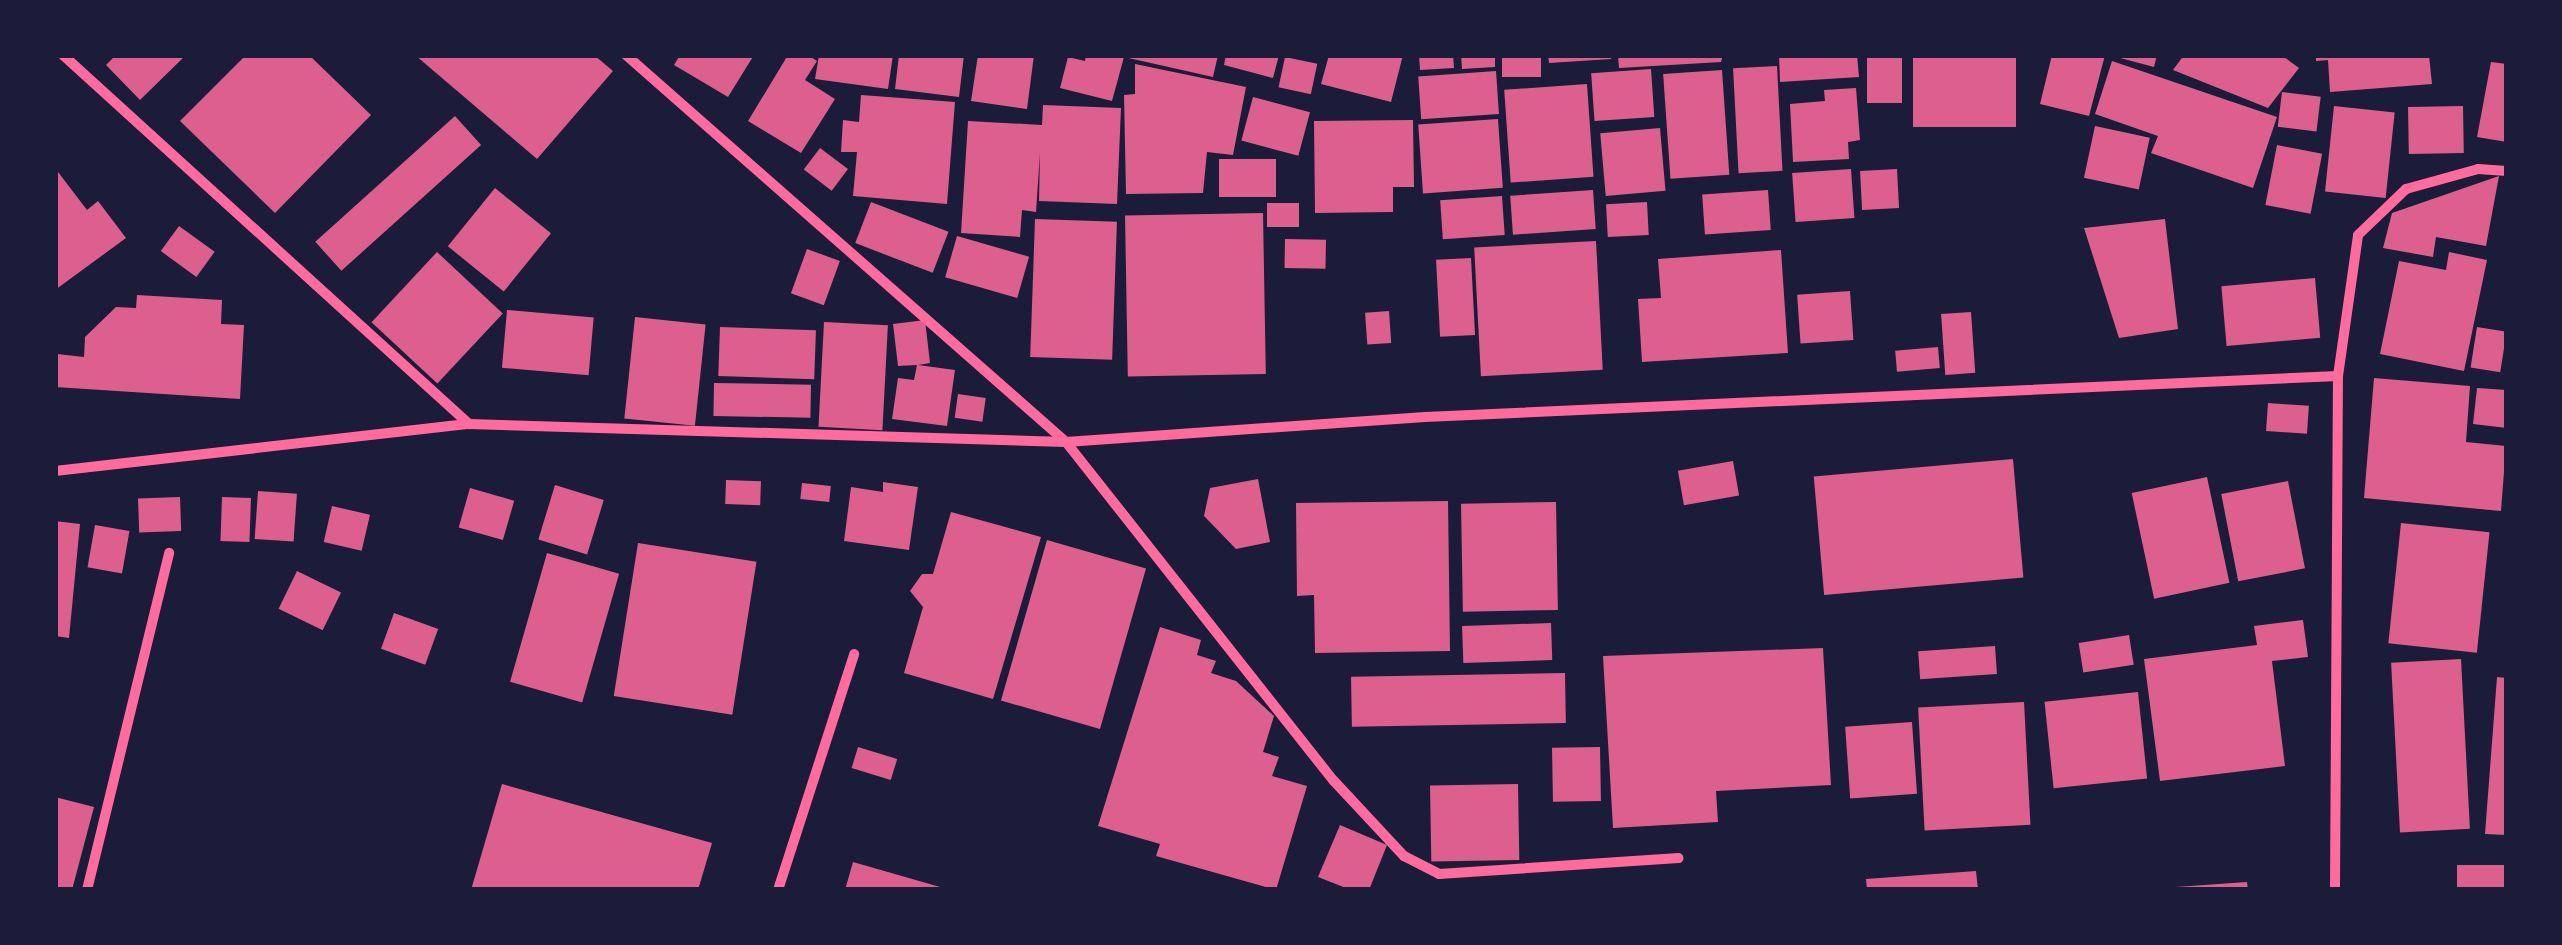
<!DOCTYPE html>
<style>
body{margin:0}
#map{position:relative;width:2562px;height:945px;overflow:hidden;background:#1b1b3a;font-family:"Roboto Condensed",sans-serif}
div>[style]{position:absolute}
.building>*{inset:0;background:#dd5f8e;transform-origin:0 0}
.minor>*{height:10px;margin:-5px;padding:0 5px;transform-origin:5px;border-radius:5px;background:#ff6b9d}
span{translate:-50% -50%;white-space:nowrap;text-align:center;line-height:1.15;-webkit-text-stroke:8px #1b1b3a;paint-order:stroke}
.frame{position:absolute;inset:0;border:58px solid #1b1b3a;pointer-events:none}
</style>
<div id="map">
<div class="building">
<i style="clip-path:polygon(116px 55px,186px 55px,140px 100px,106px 65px)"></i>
<i style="clip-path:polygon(246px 55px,309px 55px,371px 115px,275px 213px,180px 121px)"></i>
<i style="clip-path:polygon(415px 55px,594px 55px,613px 71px,537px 159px)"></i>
<i style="clip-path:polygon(680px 55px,754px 55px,728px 97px,674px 65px)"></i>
<i style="clip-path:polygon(788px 55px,808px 55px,817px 61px,805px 80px,835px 99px,801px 153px,748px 121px)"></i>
<i style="clip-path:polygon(819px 55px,893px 55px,888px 89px,815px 79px)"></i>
<i style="clip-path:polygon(899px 55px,964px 55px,959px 97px,895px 89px)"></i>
<i style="clip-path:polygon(978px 55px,1034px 55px,1027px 109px,971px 101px)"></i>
<i style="clip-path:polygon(1086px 55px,1218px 55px,1213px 77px,1124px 57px,1112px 101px,1060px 88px,1068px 57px,1085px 61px)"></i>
<i style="clip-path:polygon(1226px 55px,1279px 55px,1273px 78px,1224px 65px)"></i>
<i style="clip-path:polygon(1329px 55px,1403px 55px,1391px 102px,1321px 84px)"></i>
<i style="clip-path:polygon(1419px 55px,1453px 55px,1454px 68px,1420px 70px)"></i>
<i style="clip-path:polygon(1461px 55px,1495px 55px,1495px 67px,1462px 69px)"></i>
<i style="left:1502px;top:55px;width:39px;height:22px"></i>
<i style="clip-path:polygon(1548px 55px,1611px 55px,1611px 59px,1549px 63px)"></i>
<i style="clip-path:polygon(1618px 55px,1723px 55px,1721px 62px,1619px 68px)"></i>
<i style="clip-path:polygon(1779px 55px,1857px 55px,1859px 77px,1780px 82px)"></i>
<i style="left:1867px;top:55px;width:35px;height:48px"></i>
<i style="left:1913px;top:55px;width:103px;height:72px"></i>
<i style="clip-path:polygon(2052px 55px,2105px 55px,2089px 116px,2040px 104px)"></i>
<i style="clip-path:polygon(2109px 55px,2157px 55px,2154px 67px)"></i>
<i style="clip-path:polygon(2184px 55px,2281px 55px,2299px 68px,2268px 108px,2173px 70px)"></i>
<i style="clip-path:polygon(2316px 55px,2429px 55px,2432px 84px,2330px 92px,2328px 60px,2316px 61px)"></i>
<i style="left:1285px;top:57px;width:33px;height:31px;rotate:12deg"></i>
<i style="clip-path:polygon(2112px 61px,2277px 117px,2253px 188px,2151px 153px,2158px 136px,2095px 114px)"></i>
<i style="clip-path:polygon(2491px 62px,2507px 64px,2507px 142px,2477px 137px)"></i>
<i style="clip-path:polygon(1135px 64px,1246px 87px,1233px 155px,1207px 152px,1203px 193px,1126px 194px,1124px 95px,1135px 94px)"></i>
<i style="left:1777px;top:66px;width:105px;height:44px;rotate:87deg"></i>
<i style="left:1651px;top:69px;width:48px;height:60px;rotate:86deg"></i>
<i style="left:1722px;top:70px;width:105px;height:59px;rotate:86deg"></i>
<i style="left:1496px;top:71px;width:43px;height:78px;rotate:86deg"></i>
<i style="left:1587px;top:84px;width:93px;height:83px;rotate:86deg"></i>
<i style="clip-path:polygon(1856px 88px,1860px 140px,1848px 142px,1849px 159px,1793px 162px,1790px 104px,1825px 101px,1824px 90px)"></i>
<i style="left:2282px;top:92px;width:39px;height:35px;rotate:7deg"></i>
<i style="clip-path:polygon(861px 95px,955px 102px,947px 204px,853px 196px,857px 152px,841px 152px,843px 120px,859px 122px)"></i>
<i style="left:1253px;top:97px;width:59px;height:45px;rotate:15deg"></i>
<i style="clip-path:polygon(1043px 105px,1121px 108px,1117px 204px,1039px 201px,1040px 153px,1036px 212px,1022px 210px,1020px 237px,961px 233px,968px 121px,1042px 125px)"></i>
<i style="left:2334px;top:106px;width:61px;height:86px;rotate:6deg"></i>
<i style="left:2463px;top:106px;width:47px;height:55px;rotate:89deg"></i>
<i style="left:455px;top:116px;width:39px;height:188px;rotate:48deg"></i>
<i style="left:1498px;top:119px;width:69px;height:80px;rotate:86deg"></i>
<i style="clip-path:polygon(1413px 120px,1414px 187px,1393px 187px,1393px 212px,1315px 213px,1314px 121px)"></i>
<i style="left:2095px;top:126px;width:56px;height:53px;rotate:12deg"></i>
<i style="left:1660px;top:128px;width:63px;height:60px;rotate:85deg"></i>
<i style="left:2277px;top:145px;width:46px;height:61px;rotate:11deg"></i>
<i style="left:820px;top:148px;width:35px;height:27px;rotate:37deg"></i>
<i style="left:1219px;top:159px;width:57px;height:38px"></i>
<i style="clip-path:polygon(55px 168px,87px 210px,98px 201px,126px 238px,55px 290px)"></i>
<i style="left:1851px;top:169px;width:49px;height:59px;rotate:86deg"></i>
<i style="left:1897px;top:169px;width:39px;height:37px;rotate:87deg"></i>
<i style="clip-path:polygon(2499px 176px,2486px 246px,2436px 237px,2433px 257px,2383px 248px,2392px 213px)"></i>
<i style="left:495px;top:188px;width:72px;height:75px;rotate:39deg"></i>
<i style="left:1593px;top:190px;width:39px;height:83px;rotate:86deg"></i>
<i style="left:1768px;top:190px;width:40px;height:66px;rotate:86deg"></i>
<i style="left:1502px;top:196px;width:39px;height:62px;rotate:86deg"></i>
<i style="left:871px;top:202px;width:83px;height:44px;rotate:21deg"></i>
<i style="left:1647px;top:202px;width:33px;height:41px;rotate:87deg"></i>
<i style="left:1299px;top:203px;width:24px;height:32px;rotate:90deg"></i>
<i style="left:1263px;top:213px;width:161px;height:138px;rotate:89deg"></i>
<i style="left:1035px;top:219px;width:82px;height:138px;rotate:2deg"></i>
<i style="clip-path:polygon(2165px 219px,2178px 329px,2119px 338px,2084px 228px)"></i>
<i style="left:179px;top:226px;width:44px;height:31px;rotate:36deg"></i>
<i style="left:957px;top:236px;width:75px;height:43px;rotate:16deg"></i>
<i style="left:1285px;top:239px;width:41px;height:29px;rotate:1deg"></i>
<i style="left:1596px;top:241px;width:129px;height:122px;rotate:87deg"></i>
<i style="left:807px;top:249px;width:35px;height:47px;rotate:20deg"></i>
<i style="clip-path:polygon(1781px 250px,1788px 353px,1642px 362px,1638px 299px,1661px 298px,1658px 259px)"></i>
<i style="left:437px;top:252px;width:90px;height:96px;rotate:43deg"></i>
<i style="clip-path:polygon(2449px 252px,2487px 260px,2464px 371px,2380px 354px,2399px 261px,2446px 270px)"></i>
<i style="left:1471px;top:258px;width:77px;height:35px;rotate:87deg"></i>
<i style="left:2315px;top:278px;width:60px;height:94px;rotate:85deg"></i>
<i style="left:1850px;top:291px;width:49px;height:53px;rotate:86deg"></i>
<i style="clip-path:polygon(137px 295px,222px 300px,221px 324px,244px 325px,240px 399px,55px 387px,57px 354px,84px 357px,85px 337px,116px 307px,136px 308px)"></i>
<i style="left:507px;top:310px;width:87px;height:58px;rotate:5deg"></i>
<i style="left:1389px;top:311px;width:32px;height:24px;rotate:86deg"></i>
<i style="left:1971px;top:312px;width:61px;height:30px;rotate:86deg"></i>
<i style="left:635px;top:317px;width:71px;height:102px;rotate:6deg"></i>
<i style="clip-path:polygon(925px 320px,930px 363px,918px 365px,955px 370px,947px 426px,892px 419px,898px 378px,914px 380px,917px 365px,898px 366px,893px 324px)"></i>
<i style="left:824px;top:322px;width:64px;height:105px;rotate:3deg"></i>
<i style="left:720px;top:327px;width:96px;height:49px;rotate:2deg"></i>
<i style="left:2477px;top:327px;width:30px;height:41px;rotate:9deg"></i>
<i style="left:1938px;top:347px;width:21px;height:43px;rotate:85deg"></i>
<i style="clip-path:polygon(2374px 378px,2470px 386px,2466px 442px,2506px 446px,2501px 511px,2364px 498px)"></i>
<i style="left:714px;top:383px;width:97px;height:33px;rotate:1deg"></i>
<i style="clip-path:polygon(2477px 388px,2507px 390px,2507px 428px,2473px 424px)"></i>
<i style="left:958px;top:394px;width:28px;height:24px;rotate:8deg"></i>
<i style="left:2268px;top:403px;width:41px;height:28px;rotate:4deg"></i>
<i style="left:2013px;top:459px;width:119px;height:200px;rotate:85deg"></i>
<i style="left:1733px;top:461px;width:35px;height:56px;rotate:80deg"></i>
<i style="left:2207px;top:477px;width:108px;height:77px;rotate:78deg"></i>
<i style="clip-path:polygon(1258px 479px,1270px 542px,1236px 549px,1204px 516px,1210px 488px)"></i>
<i style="left:726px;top:480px;width:35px;height:24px;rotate:2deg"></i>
<i style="left:2288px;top:481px;width:89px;height:68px;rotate:79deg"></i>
<i style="clip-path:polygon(883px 482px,918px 487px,909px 550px,844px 541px,851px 487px,883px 492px)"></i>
<i style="left:802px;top:483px;width:29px;height:16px;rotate:6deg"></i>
<i style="left:555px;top:485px;width:51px;height:57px;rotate:17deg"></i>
<i style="left:470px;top:488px;width:46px;height:41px;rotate:16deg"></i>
<i style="left:258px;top:491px;width:39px;height:48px;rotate:4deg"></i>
<i style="left:180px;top:497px;width:34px;height:42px;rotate:88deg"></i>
<i style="left:222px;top:497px;width:29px;height:44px;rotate:2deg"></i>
<i style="clip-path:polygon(1448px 501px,1450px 651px,1315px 653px,1314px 595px,1297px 596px,1296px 503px)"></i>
<i style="left:1556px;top:502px;width:108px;height:95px;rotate:89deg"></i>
<i style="left:332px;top:506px;width:39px;height:37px;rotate:13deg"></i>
<i style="clip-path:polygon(951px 512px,1041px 537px,993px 699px,904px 673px,923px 607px,910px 591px,922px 574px,933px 574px)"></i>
<i style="clip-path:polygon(55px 521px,80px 524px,69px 638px,55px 636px)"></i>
<i style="left:2401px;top:523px;width:89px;height:121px;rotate:6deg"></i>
<i style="left:95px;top:525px;width:35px;height:43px;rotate:10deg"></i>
<i style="left:1047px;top:540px;width:103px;height:167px;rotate:16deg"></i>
<i style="left:638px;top:543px;width:120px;height:155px;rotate:9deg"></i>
<i style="left:547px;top:553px;width:75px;height:134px;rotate:16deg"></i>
<i style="left:297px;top:571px;width:49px;height:42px;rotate:26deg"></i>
<i style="left:394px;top:613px;width:47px;height:38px;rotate:20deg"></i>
<i style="clip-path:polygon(2303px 620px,2308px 657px,2272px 661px,2285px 766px,2160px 781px,2144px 659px,2257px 645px,2254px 626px)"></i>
<i style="left:1551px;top:623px;width:37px;height:89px;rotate:88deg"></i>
<i style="clip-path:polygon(1160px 627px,1201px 640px,1197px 655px,1216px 661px,1211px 673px,1236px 681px,1274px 716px,1263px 752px,1279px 757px,1272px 776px,1307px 786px,1276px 890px,1156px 856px,1160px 844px,1098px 826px)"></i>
<i style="left:2129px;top:635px;width:30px;height:51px;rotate:81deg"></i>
<i style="left:1995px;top:646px;width:28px;height:77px;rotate:86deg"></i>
<i style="clip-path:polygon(1823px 648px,1831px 785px,1716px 791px,1718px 822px,1613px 828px,1603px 656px)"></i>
<i style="left:2461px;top:659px;width:170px;height:70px;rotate:87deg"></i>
<i style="left:1565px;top:673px;width:50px;height:214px;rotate:89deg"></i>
<i style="clip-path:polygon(2497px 677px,2507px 678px,2507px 835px,2485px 834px)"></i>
<i style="left:2138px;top:692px;width:87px;height:94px;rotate:84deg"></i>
<i style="left:2024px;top:702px;width:123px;height:106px;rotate:87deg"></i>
<i style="left:1912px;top:722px;width:72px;height:67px;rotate:86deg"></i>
<i style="left:858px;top:747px;width:41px;height:22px;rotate:17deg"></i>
<i style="left:1600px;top:747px;width:54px;height:48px;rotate:89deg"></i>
<i style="clip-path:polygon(502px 784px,712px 843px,698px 890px,471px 890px)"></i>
<i style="left:1518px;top:784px;width:76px;height:88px;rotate:89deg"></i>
<i style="clip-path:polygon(55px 797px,94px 807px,72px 890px,55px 887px)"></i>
<i style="clip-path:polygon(1340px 825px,1387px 845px,1369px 890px,1351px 890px,1318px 877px)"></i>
<i style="clip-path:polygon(853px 862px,947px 889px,947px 890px,845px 890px)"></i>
<i style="left:2507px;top:865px;width:25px;height:50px;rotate:90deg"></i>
<i style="clip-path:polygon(1976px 871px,1978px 890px,1867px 890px,1866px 879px)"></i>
<i style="clip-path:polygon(2247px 882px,2248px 890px,2176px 890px,2176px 887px)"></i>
</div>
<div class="minor">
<i style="left:63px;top:55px;width:549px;rotate:42.27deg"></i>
<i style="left:626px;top:55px;width:586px;rotate:41.33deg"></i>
<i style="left:1066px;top:442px;width:432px;rotate:51.7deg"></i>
<i style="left:1334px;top:781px;width:103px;rotate:47deg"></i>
<i style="left:1404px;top:856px;width:39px;rotate:27deg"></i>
<i style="left:1439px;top:874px;width:240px;rotate:-3.8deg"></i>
<i style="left:55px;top:471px;width:417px;rotate:-6.5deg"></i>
<i style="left:469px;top:424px;width:597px;rotate:1.73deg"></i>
<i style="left:1066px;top:442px;width:360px;rotate:-4deg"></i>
<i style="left:1425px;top:417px;width:914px;rotate:-2.57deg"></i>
<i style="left:87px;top:890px;width:347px;rotate:-76.3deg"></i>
<i style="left:778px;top:890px;width:248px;rotate:-72.1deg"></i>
<i style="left:2335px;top:890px;width:514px;rotate:-89.67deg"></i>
<i style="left:2338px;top:376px;width:142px;rotate:-81.9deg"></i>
<i style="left:2358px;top:235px;width:66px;rotate:-43.8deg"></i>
<i style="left:2406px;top:189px;width:75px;rotate:-15.5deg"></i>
<i style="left:2478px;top:169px;width:29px;rotate:4deg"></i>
</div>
<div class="frame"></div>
</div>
